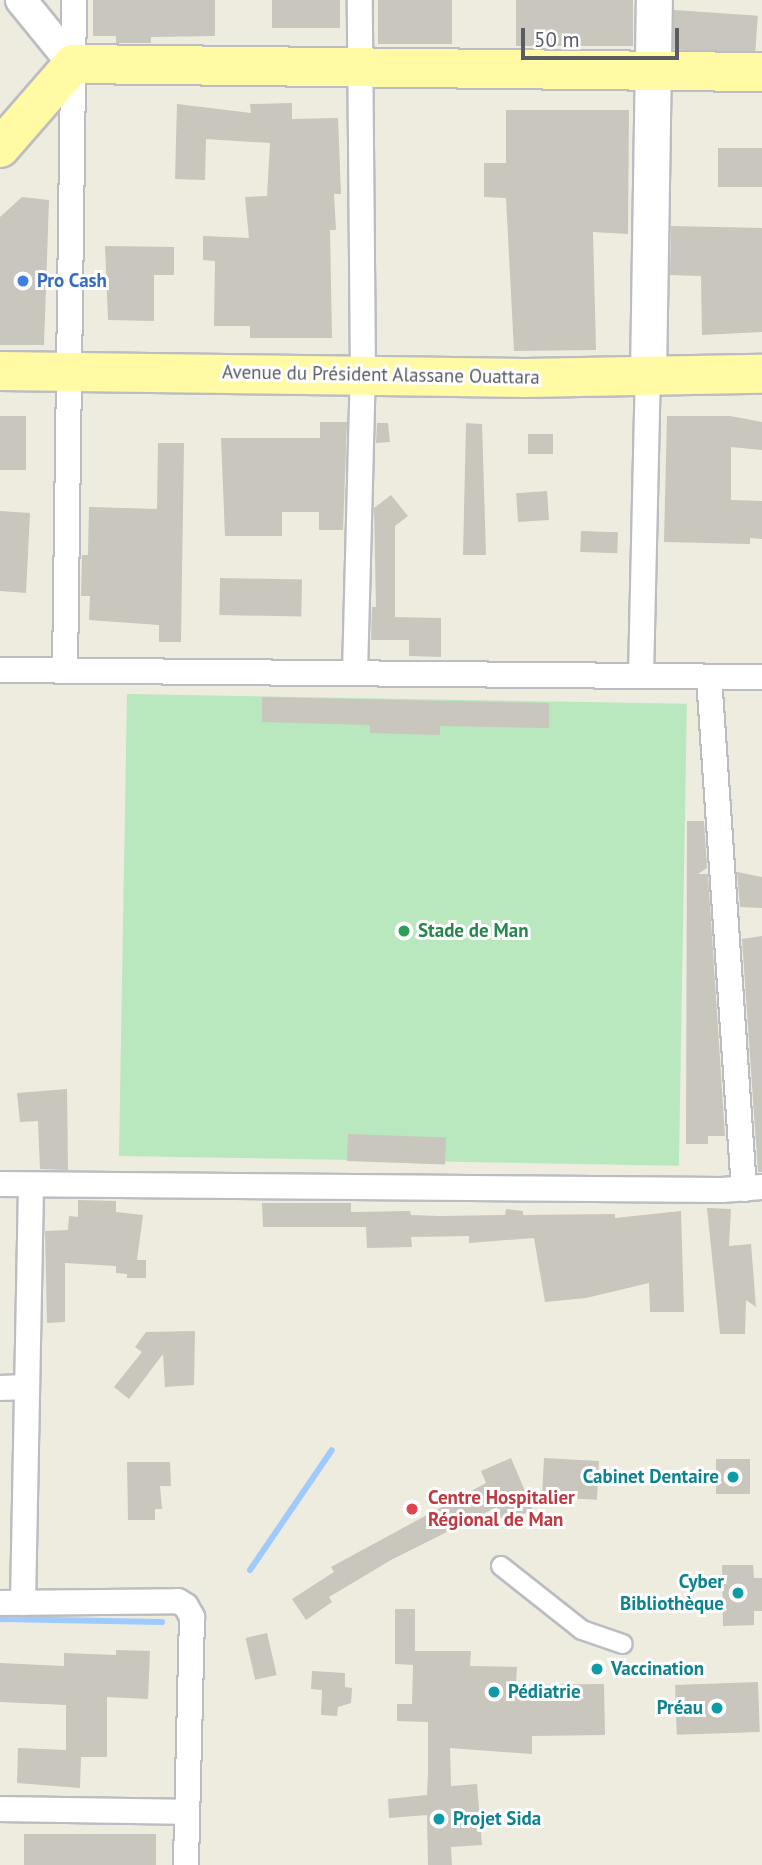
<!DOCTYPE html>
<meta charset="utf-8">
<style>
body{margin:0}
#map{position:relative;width:762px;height:1865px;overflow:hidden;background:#eeecdf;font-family:"PT Sans",sans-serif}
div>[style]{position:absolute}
.green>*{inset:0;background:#b9e8be;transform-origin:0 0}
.stream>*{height:6px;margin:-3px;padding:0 3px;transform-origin:3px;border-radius:3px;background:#9ecaff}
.building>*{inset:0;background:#c8c6bd;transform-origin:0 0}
.roads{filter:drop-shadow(2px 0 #bbbdc3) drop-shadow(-2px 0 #bbbdc3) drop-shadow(0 2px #bbbdc3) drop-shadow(0 -2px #bbbdc3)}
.pedestrian>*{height:18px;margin:-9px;padding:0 9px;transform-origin:9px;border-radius:9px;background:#fff}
.minor>*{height:24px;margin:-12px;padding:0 12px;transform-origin:12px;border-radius:12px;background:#fff}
.tertiary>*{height:30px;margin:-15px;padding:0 15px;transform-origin:15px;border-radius:15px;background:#fff}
.secondary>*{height:35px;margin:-17.5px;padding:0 17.5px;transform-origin:17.5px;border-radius:17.5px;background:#fff}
.primary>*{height:38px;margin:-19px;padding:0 19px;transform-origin:19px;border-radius:19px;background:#fffaa3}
.dots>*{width:19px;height:19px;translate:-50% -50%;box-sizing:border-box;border:4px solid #fff;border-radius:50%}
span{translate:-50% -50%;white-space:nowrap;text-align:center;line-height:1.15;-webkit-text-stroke:6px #fff;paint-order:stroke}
.shop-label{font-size:19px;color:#366cbe;font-weight:700}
.left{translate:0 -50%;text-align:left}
.street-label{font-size:19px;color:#595c63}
.leisure-label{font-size:19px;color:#27864d;font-weight:700}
.culture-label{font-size:19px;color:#0d838f;font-weight:700}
.right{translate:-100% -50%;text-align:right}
.health-label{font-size:19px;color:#be3a42;font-weight:700}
.scale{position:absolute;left:521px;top:28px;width:158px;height:32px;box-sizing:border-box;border:4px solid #595c63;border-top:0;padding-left:9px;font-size:21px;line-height:24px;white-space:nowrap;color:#595c63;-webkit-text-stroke:5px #fff;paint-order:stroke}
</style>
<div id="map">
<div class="green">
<i style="left:127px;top:694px;width:560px;height:462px;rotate:1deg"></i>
</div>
<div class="stream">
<i style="left:250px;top:1570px;width:145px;rotate:-55.7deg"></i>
<i style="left:0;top:1619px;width:162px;rotate:1.1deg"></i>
</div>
<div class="building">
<i style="clip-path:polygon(93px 0,215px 0,215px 36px,151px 37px,151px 43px,116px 43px,116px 36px,93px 36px)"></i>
<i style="left:272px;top:0;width:68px;height:28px"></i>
<i style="left:378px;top:0;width:74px;height:44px"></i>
<i style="left:516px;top:0;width:117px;height:46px"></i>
<i style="left:674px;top:10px;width:84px;height:39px;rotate:4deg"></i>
<i style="clip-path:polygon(292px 103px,292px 119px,338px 118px,341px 194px,334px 194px,336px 230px,330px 230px,332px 338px,250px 338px,250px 326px,214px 326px,215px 261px,203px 260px,203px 236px,249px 238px,245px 197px,267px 196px,270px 143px,206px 139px,205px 180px,175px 179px,177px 104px,251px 113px,250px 104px)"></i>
<i style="clip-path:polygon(506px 110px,629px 110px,628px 234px,593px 232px,596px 350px,514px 351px,506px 198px,484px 197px,484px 163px,506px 163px)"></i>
<i style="left:718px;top:148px;width:44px;height:39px"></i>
<i style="clip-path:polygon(22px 197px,49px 200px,44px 345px,0 345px,0 217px)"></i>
<i style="clip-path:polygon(671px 226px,762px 228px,762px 332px,702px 335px,701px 276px,670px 275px)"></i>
<i style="clip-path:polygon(105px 246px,174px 247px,174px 275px,154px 275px,154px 321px,108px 320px)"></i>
<i style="left:0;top:416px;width:26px;height:54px"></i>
<i style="clip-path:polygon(667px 416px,730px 416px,762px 422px,762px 450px,731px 447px,731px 500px,762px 501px,762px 539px,750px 538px,750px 544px,664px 542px)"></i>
<i style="clip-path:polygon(320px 422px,347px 422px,343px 530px,319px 530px,319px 512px,282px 512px,282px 536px,225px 536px,221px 438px,320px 438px)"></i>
<i style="clip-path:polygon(377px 423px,388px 423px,390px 442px,376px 443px)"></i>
<i style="clip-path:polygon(466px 423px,482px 424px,486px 555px,463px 555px)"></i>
<i style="left:528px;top:434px;width:25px;height:20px"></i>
<i style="clip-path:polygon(158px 443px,184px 443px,181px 642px,159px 642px,159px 625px,89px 620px,90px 596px,81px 596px,82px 555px,88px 555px,89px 507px,157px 509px)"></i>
<i style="left:547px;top:491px;width:29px;height:31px;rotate:86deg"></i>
<i style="clip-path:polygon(391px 495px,408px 516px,395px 526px,395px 617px,441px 618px,441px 657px,409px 656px,409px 640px,371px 640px,372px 607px,376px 607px,374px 508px)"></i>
<i style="clip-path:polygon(0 511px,30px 513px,26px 593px,0 591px)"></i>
<i style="left:581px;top:531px;width:37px;height:21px;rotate:2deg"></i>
<i style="left:220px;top:578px;width:82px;height:37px;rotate:1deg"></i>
<i style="clip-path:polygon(262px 697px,549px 703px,549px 728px,440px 726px,440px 735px,370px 733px,370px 725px,262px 722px)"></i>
<i style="clip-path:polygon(687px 821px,704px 821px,707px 868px,698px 874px,708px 874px,725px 1136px,708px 1136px,708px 1144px,686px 1144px)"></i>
<i style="clip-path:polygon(737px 872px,762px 877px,762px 908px,740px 907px)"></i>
<i style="clip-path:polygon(762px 936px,762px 1172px,758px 1172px,742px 939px)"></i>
<i style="clip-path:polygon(67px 1089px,68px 1170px,40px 1169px,38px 1121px,20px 1122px,17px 1093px)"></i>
<i style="left:348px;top:1134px;width:98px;height:27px;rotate:2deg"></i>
<i style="clip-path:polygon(78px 1200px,116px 1201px,116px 1212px,143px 1215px,137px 1260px,146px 1260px,146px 1278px,127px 1278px,127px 1274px,116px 1273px,116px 1266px,65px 1263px,65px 1322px,47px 1323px,45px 1231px,68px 1230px,69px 1216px,78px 1217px)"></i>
<i style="clip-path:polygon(262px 1203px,351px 1203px,351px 1212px,410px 1211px,411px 1215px,439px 1216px,505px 1215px,506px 1209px,523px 1211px,523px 1215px,615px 1214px,615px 1218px,681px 1211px,684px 1312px,650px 1312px,649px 1283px,586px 1298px,545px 1302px,534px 1238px,469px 1243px,469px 1236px,411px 1237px,412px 1247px,367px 1248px,366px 1227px,263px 1227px)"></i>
<i style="clip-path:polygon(707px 1208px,731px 1209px,729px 1246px,751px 1244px,756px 1307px,746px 1300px,745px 1334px,720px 1334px)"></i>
<i style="clip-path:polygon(195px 1331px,194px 1385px,165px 1387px,163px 1354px,129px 1399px,114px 1387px,142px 1352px,135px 1347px,146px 1332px)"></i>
<i style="clip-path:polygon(511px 1458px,533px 1510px,503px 1523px,497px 1507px,391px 1560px,329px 1597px,332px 1602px,306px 1620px,292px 1599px,334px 1572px,331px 1567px,486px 1483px,481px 1471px)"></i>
<i style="left:544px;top:1458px;width:55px;height:39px;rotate:3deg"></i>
<i style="left:716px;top:1459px;width:34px;height:35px"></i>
<i style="clip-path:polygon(127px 1462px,170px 1462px,171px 1486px,160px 1486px,162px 1509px,155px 1509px,155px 1520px,128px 1520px)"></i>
<i style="clip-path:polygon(722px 1565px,753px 1565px,754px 1578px,762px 1578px,762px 1611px,754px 1611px,754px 1625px,723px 1626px)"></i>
<i style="clip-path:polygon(395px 1609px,415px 1609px,415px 1651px,471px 1651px,470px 1666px,517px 1667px,516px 1685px,604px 1684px,605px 1735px,532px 1736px,532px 1754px,450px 1748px,451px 1786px,477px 1784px,482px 1845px,451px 1847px,452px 1865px,428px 1865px,427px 1815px,389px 1818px,388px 1799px,427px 1795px,428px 1773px,428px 1722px,397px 1721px,397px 1704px,412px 1704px,413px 1665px,395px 1664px)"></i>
<i style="left:267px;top:1633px;width:43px;height:22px;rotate:77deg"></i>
<i style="clip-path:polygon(116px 1650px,150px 1651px,148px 1699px,107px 1697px,107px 1757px,81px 1757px,80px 1788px,17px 1783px,18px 1748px,66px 1750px,66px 1705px,0 1702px,0 1663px,64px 1666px,64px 1653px,116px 1655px)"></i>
<i style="clip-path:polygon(312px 1671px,345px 1673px,345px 1687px,352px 1688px,351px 1703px,338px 1707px,337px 1716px,321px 1715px,322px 1690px,311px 1689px)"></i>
<i style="left:758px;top:1682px;width:50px;height:83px;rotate:88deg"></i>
<i style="left:24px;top:1834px;width:132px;height:31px"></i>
</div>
<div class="roads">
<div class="pedestrian">
<i style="left:501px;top:1566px;width:103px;rotate:38.3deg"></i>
<i style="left:582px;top:1630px;width:43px;rotate:18.9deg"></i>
</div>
<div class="minor">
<i style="left:0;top:670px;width:762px;rotate:0.53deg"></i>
<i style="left:65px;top:670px;width:670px;rotate:-89.23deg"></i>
<i style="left:355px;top:673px;width:299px;rotate:-88.5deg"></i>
<i style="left:363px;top:374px;width:374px;rotate:-90.5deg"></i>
<i style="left:641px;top:676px;width:301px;rotate:-88.7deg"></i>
<i style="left:709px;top:677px;width:513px;rotate:86.09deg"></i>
<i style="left:0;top:1184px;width:722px;rotate:0.48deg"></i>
<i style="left:722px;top:1190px;width:40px;rotate:-4.3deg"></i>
<i style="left:0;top:1388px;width:27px;rotate:-2deg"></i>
<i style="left:0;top:1603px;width:178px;rotate:-0.6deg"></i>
<i style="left:178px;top:1601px;width:9px;rotate:32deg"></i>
<i style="left:186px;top:1606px;width:13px;rotate:61deg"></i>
<i style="left:192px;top:1617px;width:248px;rotate:91.4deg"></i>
<i style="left:23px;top:1603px;width:418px;rotate:-88.9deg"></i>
<i style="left:0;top:1809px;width:186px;rotate:0.9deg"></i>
</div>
<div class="tertiary">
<i style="left:21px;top:0;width:82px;rotate:50.9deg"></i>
</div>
<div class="secondary">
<i style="left:648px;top:375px;width:375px;rotate:-89.1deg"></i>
</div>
<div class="primary">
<i style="left:0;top:148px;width:111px;rotate:-49deg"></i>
<i style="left:73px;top:64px;width:689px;rotate:0.67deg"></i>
<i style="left:0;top:371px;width:525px;rotate:0.76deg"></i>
<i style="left:525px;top:378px;width:237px;rotate:-1deg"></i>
</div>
</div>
<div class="dots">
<i style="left:23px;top:281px;background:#3f7fe0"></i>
<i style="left:404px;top:931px;background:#2e9e5b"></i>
<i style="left:733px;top:1477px;background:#0f9aa8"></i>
<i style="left:412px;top:1509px;background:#e0444e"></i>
<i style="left:738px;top:1593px;background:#0f9aa8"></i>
<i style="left:597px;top:1669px;background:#0f9aa8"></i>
<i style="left:494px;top:1692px;background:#0f9aa8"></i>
<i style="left:717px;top:1708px;background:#0f9aa8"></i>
<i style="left:439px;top:1819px;background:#0f9aa8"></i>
</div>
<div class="shop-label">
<span class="left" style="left:37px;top:281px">Pro Cash</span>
</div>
<div class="street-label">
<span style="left:381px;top:375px;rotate:1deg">Avenue du Président Alassane Ouattara</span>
</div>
<div class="leisure-label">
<span class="left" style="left:418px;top:931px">Stade de Man</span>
</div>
<div class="culture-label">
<span class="right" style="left:719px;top:1477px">Cabinet Dentaire</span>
<span class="right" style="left:724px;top:1593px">Cyber<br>Bibliothèque</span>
<span class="left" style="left:611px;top:1669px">Vaccination</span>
<span class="left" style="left:508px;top:1692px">Pédiatrie</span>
<span class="right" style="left:703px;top:1708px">Préau</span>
<span class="left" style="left:453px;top:1819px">Projet Sida</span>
</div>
<div class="health-label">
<span class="left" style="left:428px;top:1509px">Centre Hospitalier<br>Régional de Man</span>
</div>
<div class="scale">50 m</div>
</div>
